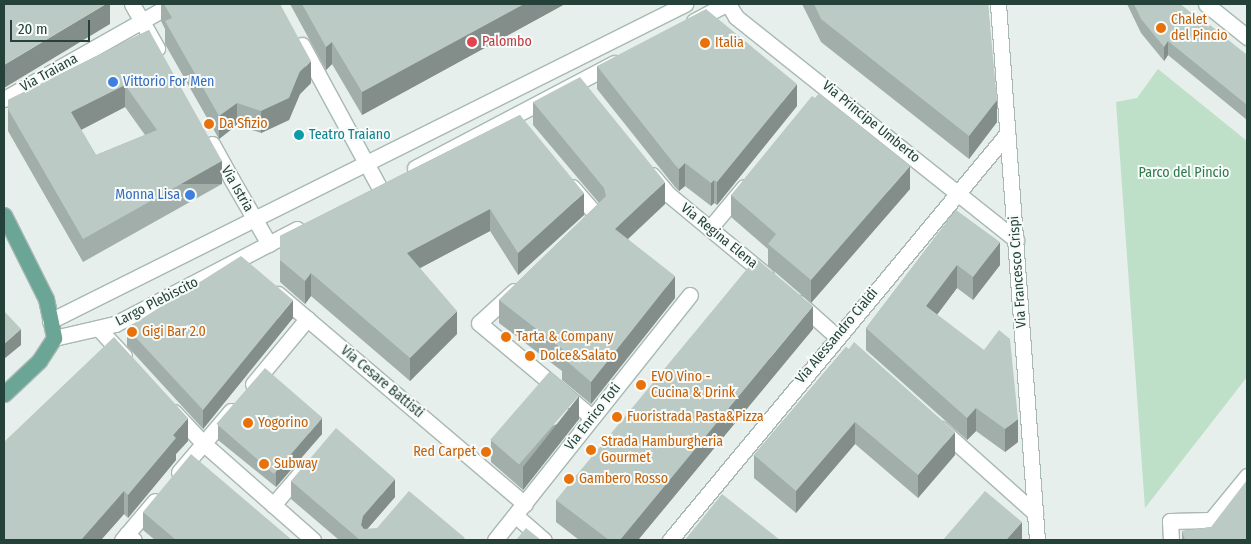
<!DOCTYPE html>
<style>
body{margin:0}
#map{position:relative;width:1251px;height:544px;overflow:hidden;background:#e6efeb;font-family:"Fira Sans Condensed",sans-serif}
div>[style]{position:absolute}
.green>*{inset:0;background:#bfe0c8}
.roads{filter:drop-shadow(1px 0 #a8b8b2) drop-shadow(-1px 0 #a8b8b2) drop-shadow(0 1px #a8b8b2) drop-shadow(0 -1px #a8b8b2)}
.pedestrian>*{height:15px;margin:-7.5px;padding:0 7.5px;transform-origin:7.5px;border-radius:7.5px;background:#fff}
.minor>*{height:15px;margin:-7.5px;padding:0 7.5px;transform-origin:7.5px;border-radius:7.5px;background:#fff}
.tertiary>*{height:15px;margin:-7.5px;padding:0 7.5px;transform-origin:7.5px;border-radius:7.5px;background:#fff}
.primary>*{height:15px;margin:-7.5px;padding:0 7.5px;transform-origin:7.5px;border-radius:7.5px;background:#6aa596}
.wall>*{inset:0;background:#a1aea9}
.shaded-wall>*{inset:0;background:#838d89;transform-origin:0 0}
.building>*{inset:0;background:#bbcac4;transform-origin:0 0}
.dots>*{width:14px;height:14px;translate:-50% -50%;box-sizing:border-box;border:2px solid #f7fbf9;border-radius:50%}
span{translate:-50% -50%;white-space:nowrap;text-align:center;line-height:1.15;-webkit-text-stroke:4px #f7fbf9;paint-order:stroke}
.food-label{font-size:14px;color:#c56008}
.left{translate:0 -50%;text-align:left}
.right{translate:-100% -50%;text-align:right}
.health-label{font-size:14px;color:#be3a42}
.street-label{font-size:14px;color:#24423a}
.shop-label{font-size:14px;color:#366cbe}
.culture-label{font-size:14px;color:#0d838f}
.park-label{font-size:14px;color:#2d7a4b}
.frame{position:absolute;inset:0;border:5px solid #24423a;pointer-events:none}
.scale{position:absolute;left:10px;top:20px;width:80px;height:22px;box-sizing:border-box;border:2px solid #24423a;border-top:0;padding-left:6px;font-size:15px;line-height:18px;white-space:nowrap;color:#24423a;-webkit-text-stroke:4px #f7fbf9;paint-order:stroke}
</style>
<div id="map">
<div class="green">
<i style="clip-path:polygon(1158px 69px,1247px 141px,1247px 377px,1145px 508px,1116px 102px,1137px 98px)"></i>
</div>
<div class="roads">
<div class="pedestrian">
<i style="left:694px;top:21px;width:36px;rotate:-28deg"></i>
<i style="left:302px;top:45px;width:162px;rotate:61.5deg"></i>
<i style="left:415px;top:168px;width:225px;rotate:-27.8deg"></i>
<i style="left:652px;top:175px;width:25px;rotate:50deg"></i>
<i style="left:668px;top:194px;width:127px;rotate:39.6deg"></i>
<i style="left:232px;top:180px;width:74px;rotate:60deg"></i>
<i style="left:710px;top:228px;width:53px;rotate:-50.3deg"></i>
<i style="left:278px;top:294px;width:324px;rotate:40.4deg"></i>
<i style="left:799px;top:303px;width:51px;rotate:41.8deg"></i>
<i style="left:50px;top:321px;width:710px;rotate:-26.53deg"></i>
<i style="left:98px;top:328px;width:38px;rotate:47deg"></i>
<i style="left:54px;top:338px;width:63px;rotate:-12.9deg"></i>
<i style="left:115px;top:324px;width:205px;rotate:-27.6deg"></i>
<i style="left:253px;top:384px;width:85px;rotate:-50.3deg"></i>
<i style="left:174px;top:412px;width:42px;rotate:46.9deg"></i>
<i style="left:203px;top:443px;width:147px;rotate:41.4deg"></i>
<i style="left:179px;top:472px;width:80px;rotate:-49.6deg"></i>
<i style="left:273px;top:505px;width:46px;rotate:-49.4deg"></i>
<i style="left:127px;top:534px;width:43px;rotate:-49.7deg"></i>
<i style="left:1171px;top:540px;width:19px;rotate:-93deg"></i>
<i style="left:1170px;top:521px;width:41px;rotate:-1.4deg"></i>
<i style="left:1211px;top:520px;width:57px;rotate:-50.7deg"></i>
</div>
<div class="minor">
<i style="left:132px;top:4px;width:51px;rotate:60.4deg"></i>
<i style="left:728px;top:4px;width:15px;rotate:58deg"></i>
<i style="left:736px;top:17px;width:358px;rotate:38.5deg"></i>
<i style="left:1206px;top:4px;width:53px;rotate:38.8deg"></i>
<i style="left:4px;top:99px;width:193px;rotate:-29.5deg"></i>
<i style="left:212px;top:144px;width:41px;rotate:60.9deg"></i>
<i style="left:572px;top:187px;width:38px;rotate:49deg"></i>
<i style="left:597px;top:216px;width:11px;rotate:135deg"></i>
<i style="left:514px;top:291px;width:47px;rotate:137.6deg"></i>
<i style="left:479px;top:323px;width:147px;rotate:39.8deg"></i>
<i style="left:941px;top:429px;width:126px;rotate:41.8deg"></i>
<i style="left:516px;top:516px;width:37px;rotate:41deg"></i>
<i style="left:122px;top:540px;width:8px;rotate:-50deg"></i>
<i style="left:127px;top:534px;width:9px;rotate:41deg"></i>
<i style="left:495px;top:540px;width:313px;rotate:-51.5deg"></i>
<i style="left:670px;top:540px;width:528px;rotate:-50.31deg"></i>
</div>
<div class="tertiary">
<i style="left:998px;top:4px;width:537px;rotate:85.84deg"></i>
</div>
<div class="primary">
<i style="left:4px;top:215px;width:94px;rotate:63.4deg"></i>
<i style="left:46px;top:299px;width:40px;rotate:78deg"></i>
<i style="left:54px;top:338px;width:27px;rotate:123deg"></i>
<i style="left:39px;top:361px;width:48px;rotate:136.7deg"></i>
</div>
</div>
<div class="wall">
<i style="clip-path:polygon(161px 4px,280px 4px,311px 83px,300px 94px,289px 120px,261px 133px,237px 125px,219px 139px,165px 44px,165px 29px,161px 21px)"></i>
<i style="clip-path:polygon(290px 4px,565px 4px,362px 115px,332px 64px,326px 70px)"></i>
<i style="clip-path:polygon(802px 4px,988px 4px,997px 122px,969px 159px,821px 42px)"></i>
<i style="clip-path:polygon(1127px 4px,1180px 4px,1208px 27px,1247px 55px,1247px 120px,1168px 55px,1164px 61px,1141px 33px)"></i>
<i style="clip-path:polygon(evenodd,149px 30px,222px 184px,83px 262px,8px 131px,8px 100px,149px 30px,125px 107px,145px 135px,96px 155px,81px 130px,125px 107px)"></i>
<i style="clip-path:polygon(597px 66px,797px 106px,717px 205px,714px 203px,711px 206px,685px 186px,679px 191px,675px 187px,597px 89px)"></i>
<i style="clip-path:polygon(533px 102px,665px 204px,628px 239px,675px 298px,591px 404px,562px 380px,562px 371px,499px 323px,499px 300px,599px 203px,533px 125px)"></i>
<i style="clip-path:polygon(520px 115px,584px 215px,518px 275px,490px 231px,420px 268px,457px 334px,410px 381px,311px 296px,305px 304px,280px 282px,280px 236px)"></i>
<i style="clip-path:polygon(910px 189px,811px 303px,768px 266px,768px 249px,731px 217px,731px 195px)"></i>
<i style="clip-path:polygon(956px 210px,1000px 265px,973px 300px,957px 288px,937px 315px,1018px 442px,1005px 452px,976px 431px,967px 440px,866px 350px,866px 328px)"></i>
<i style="clip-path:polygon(293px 318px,203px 429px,127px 346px,127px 328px)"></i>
<i style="clip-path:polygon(813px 329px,638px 540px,579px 540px,556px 522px,556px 500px)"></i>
<i style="clip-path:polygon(846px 347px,955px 455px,918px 498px,855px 444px,796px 513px,754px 478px,754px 455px)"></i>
<i style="clip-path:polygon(579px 419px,523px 490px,491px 462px,491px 440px)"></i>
<i style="clip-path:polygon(218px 425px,322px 434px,276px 487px,218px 440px)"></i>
<i style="clip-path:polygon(188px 441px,176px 454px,176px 460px,128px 518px,124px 514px,101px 540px,4px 540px)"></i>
<i style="clip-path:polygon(291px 481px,395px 497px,367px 529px,465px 540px,339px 540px,291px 499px)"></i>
<i style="clip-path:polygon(143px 512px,292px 540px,155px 540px,143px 530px)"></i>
<i style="clip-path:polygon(1211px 527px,1247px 540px,1182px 540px,1182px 531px)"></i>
</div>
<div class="shaded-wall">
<i style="clip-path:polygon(106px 4px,110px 4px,110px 24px,4px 88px,4px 65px)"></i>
<i style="clip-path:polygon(524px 4px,565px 4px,362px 115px,362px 92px)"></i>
<i style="clip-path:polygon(1168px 41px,1168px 55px,1164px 61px,1164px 47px)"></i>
<i style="clip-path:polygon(332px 42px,332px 64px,326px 70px,326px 47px)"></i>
<i style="clip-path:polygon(311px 61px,311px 83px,300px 94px,289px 120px,261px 133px,261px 111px)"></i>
<i style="clip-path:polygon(797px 84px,797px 106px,717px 205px,717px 182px)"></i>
<i style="clip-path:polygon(125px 85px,125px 107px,71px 135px,71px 112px)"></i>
<i style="clip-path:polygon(997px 100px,997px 122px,969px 159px,969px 136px)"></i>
<i style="clip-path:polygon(237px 103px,237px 125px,219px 139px,219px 116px)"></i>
<i style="left:222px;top:161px;width:23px;height:159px;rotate:90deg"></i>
<i style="clip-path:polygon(685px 163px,685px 186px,679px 191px,679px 169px)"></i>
<i style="clip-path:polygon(910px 166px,910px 189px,811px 303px,811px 280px)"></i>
<i style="clip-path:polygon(714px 180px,714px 203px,711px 206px,711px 183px)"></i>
<i style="clip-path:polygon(665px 182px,665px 204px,615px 251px,615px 229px)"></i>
<i style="clip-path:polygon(584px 193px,584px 215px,518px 275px,518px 253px)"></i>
<i style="clip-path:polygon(490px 209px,490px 231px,407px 275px,407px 253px)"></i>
<i style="clip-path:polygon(1000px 242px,1000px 265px,973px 300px,973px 277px)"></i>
<i style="clip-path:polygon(957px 265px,957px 288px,926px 329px,926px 306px)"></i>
<i style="clip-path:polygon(311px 273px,311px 296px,305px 304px,305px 281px)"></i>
<i style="clip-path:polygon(675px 276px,675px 298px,591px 404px,591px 382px)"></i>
<i style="clip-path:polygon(293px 300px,293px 318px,203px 429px,203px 410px)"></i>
<i style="clip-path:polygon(813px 306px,813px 329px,638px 540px,620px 540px)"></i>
<i style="clip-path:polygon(457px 311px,457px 334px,410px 381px,410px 358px)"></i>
<i style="clip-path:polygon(21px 329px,21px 345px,4px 359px,4px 344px)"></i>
<i style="clip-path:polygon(579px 396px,579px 419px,523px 490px,523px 467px)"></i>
<i style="clip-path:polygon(976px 408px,976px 431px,967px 440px,967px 418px)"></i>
<i style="clip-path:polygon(188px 418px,188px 441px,176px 454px,176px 460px,128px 518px,128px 495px,173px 435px)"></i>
<i style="clip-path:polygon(322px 418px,322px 434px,276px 487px,276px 472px)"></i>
<i style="clip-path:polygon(1018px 419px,1018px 442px,1005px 452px,1005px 429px)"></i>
<i style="clip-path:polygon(855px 422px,855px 444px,796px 513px,796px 491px)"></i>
<i style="clip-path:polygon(955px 432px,955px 455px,918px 498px,918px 475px)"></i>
<i style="clip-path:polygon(395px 479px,395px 497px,363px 534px,361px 525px,363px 516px)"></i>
<i style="clip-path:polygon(124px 491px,124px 514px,101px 540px,81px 540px)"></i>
<i style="clip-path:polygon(1022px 522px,1022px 540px,1006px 540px)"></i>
</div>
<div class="building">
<i style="clip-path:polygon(4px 4px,106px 4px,4px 65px)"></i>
<i style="clip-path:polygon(164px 4px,280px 4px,311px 61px,300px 71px,289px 98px,261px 111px,237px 103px,219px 116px,165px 21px,172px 18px)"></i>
<i style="clip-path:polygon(302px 4px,524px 4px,362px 92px,332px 42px,326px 47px)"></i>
<i style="clip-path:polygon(814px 4px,988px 4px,997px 100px,969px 136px,821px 19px)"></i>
<i style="clip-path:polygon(1134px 4px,1180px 4px,1208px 27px,1210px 25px,1247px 55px,1247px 105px,1168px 41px,1164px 47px,1141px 19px)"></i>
<i style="clip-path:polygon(706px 9px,797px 84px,717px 182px,714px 180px,711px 183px,685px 163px,679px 169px,675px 165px,597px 66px)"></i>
<i style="clip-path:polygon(evenodd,149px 30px,222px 161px,83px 239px,8px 109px,8px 100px,149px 30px,125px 85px,157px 130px,96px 155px,71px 112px,125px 85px)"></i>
<i style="clip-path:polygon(580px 77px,665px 182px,615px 229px,675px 276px,591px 382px,562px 357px,566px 352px,499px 300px,606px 196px,604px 188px,533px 102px)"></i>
<i style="clip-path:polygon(819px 93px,910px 166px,811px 280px,768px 244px,776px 234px,731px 195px,812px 96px,815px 98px)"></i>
<i style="clip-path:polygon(520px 115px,584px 193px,518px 253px,490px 209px,407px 253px,457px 311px,410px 358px,311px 273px,305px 281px,280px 260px,280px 236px)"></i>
<i style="clip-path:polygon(956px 210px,1000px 242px,973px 277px,957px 265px,926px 306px,984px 350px,999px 330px,1010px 339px,1018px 419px,1005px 429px,976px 408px,967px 418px,866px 328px)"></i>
<i style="clip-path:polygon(241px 256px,293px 300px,203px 410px,127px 328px)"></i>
<i style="clip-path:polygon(756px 258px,813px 306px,620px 540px,609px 540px,556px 500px)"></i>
<i style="clip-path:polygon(4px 311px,21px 329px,4px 344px)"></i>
<i style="clip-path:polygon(114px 337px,188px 418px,173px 435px,176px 438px,128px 495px,124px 491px,81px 540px,4px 540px,4px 442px)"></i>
<i style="clip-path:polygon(854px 342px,955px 432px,918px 475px,855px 422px,796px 491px,754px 455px,846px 347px,849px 349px)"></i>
<i style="left:265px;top:368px;width:76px;height:74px;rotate:41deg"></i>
<i style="left:550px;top:371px;width:38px;height:91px;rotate:41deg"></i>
<i style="clip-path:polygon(336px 428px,395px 479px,363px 516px,361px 525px,364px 529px,377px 528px,409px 491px,465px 538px,463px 540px,360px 540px,291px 481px)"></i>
<i style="clip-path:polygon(191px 454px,292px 540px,176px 540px,143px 512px)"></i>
<i style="clip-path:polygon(1247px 480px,1247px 540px,1185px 540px,1182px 531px,1211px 527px)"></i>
<i style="clip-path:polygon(985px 491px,1022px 522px,1006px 540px,943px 540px)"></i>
<i style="clip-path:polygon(722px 494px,780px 540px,685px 540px)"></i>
<i style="clip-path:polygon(526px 528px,541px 540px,516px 540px)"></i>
</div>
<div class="dots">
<i style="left:1161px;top:28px;background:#e8710a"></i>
<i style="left:472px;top:42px;background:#e0444e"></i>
<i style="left:705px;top:43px;background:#e8710a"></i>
<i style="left:113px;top:82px;background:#3f7fe0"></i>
<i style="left:209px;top:124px;background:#e8710a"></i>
<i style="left:299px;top:135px;background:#0f9aa8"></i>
<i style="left:190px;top:195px;background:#3f7fe0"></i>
<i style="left:132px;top:332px;background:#e8710a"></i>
<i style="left:506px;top:337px;background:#e8710a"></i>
<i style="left:530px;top:356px;background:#e8710a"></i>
<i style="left:641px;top:385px;background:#e8710a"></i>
<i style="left:617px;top:417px;background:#e8710a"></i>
<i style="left:248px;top:423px;background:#e8710a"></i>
<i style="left:591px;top:450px;background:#e8710a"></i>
<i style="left:486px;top:452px;background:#e8710a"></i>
<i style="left:264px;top:464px;background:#e8710a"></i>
<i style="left:569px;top:479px;background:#e8710a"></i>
</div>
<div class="food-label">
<span class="left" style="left:1171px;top:28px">Chalet<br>del Pincio</span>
<span class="left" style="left:715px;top:43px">Italia</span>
<span class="left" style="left:219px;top:124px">Da Sfizio</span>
<span class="left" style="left:142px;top:332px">Gigi Bar 2.0</span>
<span class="left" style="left:516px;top:337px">Tarta &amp; Company</span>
<span class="left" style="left:540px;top:356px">Dolce&amp;Salato</span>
<span class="left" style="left:651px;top:385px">EVO Vino -<br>Cucina &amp; Drink</span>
<span class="left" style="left:627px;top:417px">Fuoristrada Pasta&amp;Pizza</span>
<span class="left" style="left:258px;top:423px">Yogorino</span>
<span class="left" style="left:601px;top:450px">Strada Hamburgheria<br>Gourmet</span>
<span class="right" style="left:476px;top:452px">Red Carpet</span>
<span class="left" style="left:274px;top:464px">Subway</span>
<span class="left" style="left:579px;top:479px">Gambero Rosso</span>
</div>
<div class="health-label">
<span class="left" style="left:482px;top:42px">Palombo</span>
</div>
<div class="street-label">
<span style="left:49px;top:73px;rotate:-29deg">Via Traiana</span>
<span style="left:871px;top:122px;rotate:39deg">Via Principe Umberto</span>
<span style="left:237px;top:189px;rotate:60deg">Via Istria</span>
<span style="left:719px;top:236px;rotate:39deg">Via Regina Elena</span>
<span style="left:1018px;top:272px;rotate:-94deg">Via Francesco Crispi</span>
<span style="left:157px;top:302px;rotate:-27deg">Largo Plebiscito</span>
<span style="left:837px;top:336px;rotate:-50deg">Via Alessandro Cialdi</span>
<span style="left:382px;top:382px;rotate:40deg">Via Cesare Battisti</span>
<span style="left:593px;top:417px;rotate:-52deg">Via Enrico Toti</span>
</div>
<div class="shop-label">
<span class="left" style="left:123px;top:82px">Vittorio For Men</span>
<span class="right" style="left:180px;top:195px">Monna Lisa</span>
</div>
<div class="culture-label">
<span class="left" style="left:309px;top:135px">Teatro Traiano</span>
</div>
<div class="park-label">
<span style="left:1184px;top:173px">Parco del Pincio</span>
</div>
<div class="frame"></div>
<div class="scale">20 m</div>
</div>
